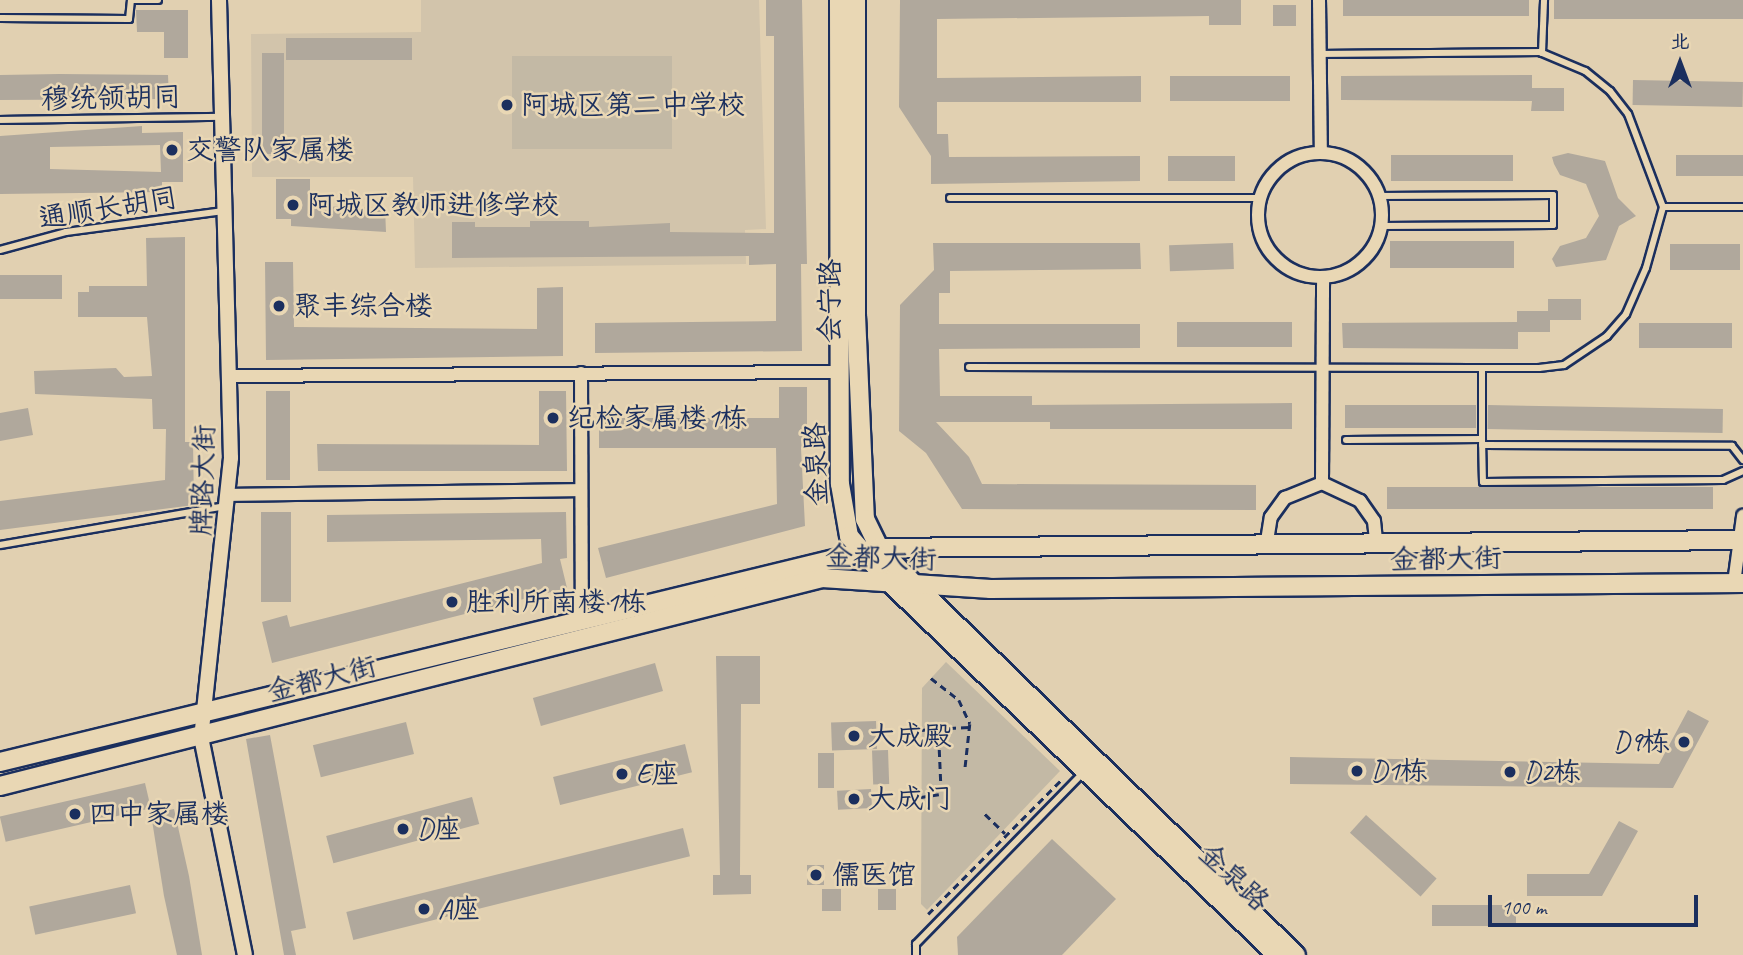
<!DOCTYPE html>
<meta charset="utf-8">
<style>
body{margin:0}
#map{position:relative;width:1743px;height:955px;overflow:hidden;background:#e1d0b1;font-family:Caveat,"LXGW WenKai TC",sans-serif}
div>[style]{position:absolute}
.built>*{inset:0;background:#d2c4ab}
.green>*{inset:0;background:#c3b9a5;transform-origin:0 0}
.building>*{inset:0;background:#b0a89c;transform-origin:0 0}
.path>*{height:2.5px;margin-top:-1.25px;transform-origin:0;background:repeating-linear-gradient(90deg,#1b2f5e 0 7px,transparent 0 12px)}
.roads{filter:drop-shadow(2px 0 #1b2f5e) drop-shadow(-2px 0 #1b2f5e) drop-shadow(0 2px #1b2f5e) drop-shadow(0 -2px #1b2f5e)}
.service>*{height:6px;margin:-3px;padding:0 3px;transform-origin:3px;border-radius:3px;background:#e9d7b4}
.minor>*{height:12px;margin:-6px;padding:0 6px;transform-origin:6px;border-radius:6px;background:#e9d7b4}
.minor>.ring{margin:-6px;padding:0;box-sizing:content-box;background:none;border:12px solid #e9d7b4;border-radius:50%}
.tertiary>*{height:14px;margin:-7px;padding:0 7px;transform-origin:7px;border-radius:7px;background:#e9d7b4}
.secondary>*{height:18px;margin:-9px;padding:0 9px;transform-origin:9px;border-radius:9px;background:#e9d7b4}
.dots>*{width:19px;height:19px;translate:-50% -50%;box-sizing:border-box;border:4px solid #e9d7b4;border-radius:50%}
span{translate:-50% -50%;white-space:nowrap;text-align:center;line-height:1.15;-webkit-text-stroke:5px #e9d7b4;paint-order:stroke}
.street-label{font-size:28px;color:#1b2f5e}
.poi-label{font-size:28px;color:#1b2f5e}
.left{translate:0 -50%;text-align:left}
.right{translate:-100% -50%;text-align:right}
.north{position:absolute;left:1645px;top:28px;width:70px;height:70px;-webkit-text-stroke:5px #e9d7b4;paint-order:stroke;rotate:0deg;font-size:19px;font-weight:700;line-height:28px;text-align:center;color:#1b2f5e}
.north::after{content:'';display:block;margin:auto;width:24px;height:32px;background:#1b2f5e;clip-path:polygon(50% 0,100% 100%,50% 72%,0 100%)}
.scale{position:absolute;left:1488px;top:895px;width:210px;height:32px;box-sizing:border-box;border:4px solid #1b2f5e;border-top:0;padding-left:9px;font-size:21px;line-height:24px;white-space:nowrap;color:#1b2f5e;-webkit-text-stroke:5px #e9d7b4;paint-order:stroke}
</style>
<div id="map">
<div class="built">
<i style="clip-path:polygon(421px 0,759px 0,766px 229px,745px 230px,746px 264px,415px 268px,413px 177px,252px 177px,251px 34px,421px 32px)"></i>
</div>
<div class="green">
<i style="left:672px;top:56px;width:93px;height:160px;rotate:90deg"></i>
<i style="clip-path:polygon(946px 662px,1060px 771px,927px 910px,921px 904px,922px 688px)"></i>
</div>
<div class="building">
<i style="clip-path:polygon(766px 0,802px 0,807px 264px,801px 264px,802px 351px,595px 353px,595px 323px,776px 321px,776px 264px,749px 265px,749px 256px,452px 258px,452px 222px,475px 222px,475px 227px,530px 227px,530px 221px,589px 221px,589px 227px,670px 223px,670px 232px,774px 233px,774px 36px,766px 36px)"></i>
<i style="clip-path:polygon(900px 0,1241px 0,1241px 25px,1209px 25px,1209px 16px,937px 19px,937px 78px,1141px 76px,1141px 102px,937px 102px,937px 134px,948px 134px,949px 157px,1140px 156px,1140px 181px,931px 184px,931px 156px,899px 107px)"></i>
<i style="left:1343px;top:0;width:186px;height:16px"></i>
<i style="left:1554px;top:0;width:189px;height:19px"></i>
<i style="left:1273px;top:5px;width:23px;height:21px"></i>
<i style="clip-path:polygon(136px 10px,188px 10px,188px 58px,164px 58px,164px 32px,137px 32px)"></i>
<i style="left:412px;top:38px;width:22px;height:126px;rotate:90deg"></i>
<i style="left:262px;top:53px;width:22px;height:101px"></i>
<i style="clip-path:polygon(59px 74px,168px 75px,169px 99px,0 100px,0 75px)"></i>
<i style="clip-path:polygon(1532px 75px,1532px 88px,1564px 88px,1564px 111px,1531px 111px,1532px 101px,1341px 100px,1341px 76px)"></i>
<i style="left:1290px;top:76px;width:25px;height:120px;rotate:90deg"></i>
<i style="left:1633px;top:80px;width:110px;height:25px;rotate:1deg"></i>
<i style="clip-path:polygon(evenodd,142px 126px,142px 133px,183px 132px,183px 182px,162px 182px,162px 192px,0 194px,0 136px,142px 126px,160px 145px,161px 172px,50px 169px,50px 147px,160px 145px)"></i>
<i style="clip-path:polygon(1568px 153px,1605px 161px,1618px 198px,1636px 216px,1619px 226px,1606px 260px,1556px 267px,1552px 259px,1560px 246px,1586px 238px,1599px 216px,1586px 184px,1560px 175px,1554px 164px,1552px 157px)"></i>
<i style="left:1391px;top:155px;width:122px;height:26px"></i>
<i style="left:1743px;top:155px;width:21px;height:67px;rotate:90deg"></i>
<i style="left:1235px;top:156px;width:25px;height:67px;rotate:90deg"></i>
<i style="clip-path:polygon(276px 179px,310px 179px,310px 206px,385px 208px,386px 232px,291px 226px,291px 219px,276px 219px)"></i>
<i style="clip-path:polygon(185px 237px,185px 442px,193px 442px,194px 505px,0 530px,0 501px,165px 480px,166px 429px,153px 429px,152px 399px,35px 394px,34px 371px,116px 368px,124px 377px,152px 376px,147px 317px,78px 317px,78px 292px,89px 292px,89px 286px,147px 286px,146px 238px)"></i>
<i style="left:1390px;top:241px;width:124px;height:27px"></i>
<i style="clip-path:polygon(933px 243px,1140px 243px,1141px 269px,950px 271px,950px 293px,939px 293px,939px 324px,1140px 324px,1140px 348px,939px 349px,940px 396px,1032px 396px,1032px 405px,1292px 403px,1292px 429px,1050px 429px,1050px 422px,936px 422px,969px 457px,982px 484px,1256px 485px,1256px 510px,962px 509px,926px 453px,899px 431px,900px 305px,934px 270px)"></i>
<i style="left:1233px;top:243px;width:26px;height:64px;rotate:88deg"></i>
<i style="left:1670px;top:244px;width:70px;height:26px"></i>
<i style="clip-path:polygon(265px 262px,293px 262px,294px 327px,537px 329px,537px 288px,563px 287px,563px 356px,266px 360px)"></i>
<i style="left:0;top:275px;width:62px;height:24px"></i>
<i style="clip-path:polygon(1548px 299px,1581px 299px,1581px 320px,1550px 320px,1550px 332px,1518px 332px,1518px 349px,1343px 348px,1342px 323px,1517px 322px,1517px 311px,1548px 311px)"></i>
<i style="left:1292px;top:322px;width:25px;height:115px;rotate:90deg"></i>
<i style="left:1639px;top:323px;width:93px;height:25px"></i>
<i style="clip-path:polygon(779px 387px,807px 387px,807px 448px,801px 448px,805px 526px,606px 578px,598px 548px,777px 504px,776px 448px,599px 448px,599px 418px,779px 418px)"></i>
<i style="left:266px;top:391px;width:24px;height:89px"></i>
<i style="clip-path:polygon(539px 391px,566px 391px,567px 471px,318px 471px,317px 444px,539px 445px)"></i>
<i style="left:1345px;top:405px;width:131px;height:23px"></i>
<i style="left:1488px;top:405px;width:235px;height:24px;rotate:1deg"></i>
<i style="clip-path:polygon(28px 408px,33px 435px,0 441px,0 413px)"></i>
<i style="left:1713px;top:487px;width:22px;height:326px;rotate:90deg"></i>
<i style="left:261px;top:512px;width:30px;height:90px"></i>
<i style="clip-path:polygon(566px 512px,567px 558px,560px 559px,567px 588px,272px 663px,262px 622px,287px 615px,290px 627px,542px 563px,541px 539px,327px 542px,327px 515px)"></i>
<i style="clip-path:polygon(716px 656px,760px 656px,760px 704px,741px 704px,740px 875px,751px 875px,751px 894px,713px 895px,713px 875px,720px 875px)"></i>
<i style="left:655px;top:663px;width:29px;height:127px;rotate:74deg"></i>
<i style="clip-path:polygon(1688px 710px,1709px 721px,1673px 788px,1290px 784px,1290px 757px,1659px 764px)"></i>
<i style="left:876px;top:721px;width:28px;height:45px;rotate:88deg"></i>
<i style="left:406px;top:722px;width:33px;height:96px;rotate:76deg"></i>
<i style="clip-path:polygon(270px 735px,306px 928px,291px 931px,296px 955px,284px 955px,246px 739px)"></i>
<i style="left:685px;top:744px;width:29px;height:136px;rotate:76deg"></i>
<i style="left:888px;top:750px;width:34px;height:16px;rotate:88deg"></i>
<i style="left:818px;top:753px;width:16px;height:35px"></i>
<i style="left:145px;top:783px;width:26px;height:149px;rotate:77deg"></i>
<i style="left:871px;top:789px;width:19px;height:34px;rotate:87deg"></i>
<i style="left:472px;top:797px;width:28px;height:151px;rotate:75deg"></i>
<i style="clip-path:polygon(174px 809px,189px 876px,202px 955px,177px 955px,164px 896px,151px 814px)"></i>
<i style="left:1366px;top:815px;width:95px;height:24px;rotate:42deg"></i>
<i style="clip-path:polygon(1619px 821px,1638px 831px,1602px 896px,1527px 896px,1527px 874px,1589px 874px)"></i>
<i style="left:683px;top:828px;width:29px;height:347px;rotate:76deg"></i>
<i style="clip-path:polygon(1052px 839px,1116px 899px,1062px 955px,958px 955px,957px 937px)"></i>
<i style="left:807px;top:865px;width:17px;height:20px"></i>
<i style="left:130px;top:885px;width:29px;height:103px;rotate:78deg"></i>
<i style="left:822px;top:889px;width:19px;height:22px"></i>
<i style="left:878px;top:889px;width:18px;height:21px"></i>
<i style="left:1516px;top:905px;width:21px;height:84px;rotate:90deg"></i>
</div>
<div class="path">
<i style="left:931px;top:678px;width:36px;rotate:38deg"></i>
<i style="left:959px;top:700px;width:26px;rotate:65deg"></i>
<i style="left:970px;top:724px;width:46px;rotate:96.2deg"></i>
<i style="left:949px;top:728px;width:21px;rotate:-3deg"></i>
<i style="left:922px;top:730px;width:7px;rotate:-8deg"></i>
<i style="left:939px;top:738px;width:45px;rotate:87.5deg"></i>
<i style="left:921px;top:797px;width:18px;rotate:-9deg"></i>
<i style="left:985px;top:814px;width:28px;rotate:44deg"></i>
<i style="left:928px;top:914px;width:190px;rotate:-45.2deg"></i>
</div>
<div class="roads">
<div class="service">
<i style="left:0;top:18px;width:129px;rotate:0.4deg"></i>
<i style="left:129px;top:19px;width:19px;rotate:-84deg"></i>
<i style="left:131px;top:0;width:27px"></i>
<i style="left:1542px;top:53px;width:53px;rotate:-87.8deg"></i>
<i style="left:0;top:120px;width:222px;rotate:-0.8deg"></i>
<i style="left:1379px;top:196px;width:174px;rotate:-0.3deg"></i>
<i style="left:1553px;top:195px;width:30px;rotate:90deg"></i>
<i style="left:1553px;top:225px;width:172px;rotate:179.7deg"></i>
<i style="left:950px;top:198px;width:311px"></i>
<i style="left:1663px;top:207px;width:80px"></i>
<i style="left:0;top:250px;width:68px;rotate:-15.3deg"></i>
<i style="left:66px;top:232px;width:159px;rotate:-7.6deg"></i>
<i style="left:969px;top:367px;width:570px;rotate:0.1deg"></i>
<i style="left:1539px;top:368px;width:25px;rotate:-7deg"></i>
<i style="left:1564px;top:365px;width:52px;rotate:-34deg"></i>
<i style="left:1607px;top:336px;width:29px;rotate:-49deg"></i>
<i style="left:1626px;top:314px;width:50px;rotate:-66.5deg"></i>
<i style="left:1646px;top:268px;width:63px;rotate:-74.4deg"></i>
<i style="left:1663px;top:207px;width:99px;rotate:-110.6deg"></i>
<i style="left:1628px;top:114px;width:29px;rotate:-128deg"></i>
<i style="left:1610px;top:91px;width:32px;rotate:-141deg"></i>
<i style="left:1585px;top:71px;width:49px;rotate:-157.1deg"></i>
<i style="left:1540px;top:52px;width:220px;rotate:179.5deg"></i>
<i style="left:1482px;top:370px;width:69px;rotate:90deg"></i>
<i style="left:1346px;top:440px;width:136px;rotate:-0.4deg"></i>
<i style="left:1482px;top:439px;width:43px;rotate:88.7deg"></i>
<i style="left:1483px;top:482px;width:240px;rotate:-0.5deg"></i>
<i style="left:1723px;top:480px;width:22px;rotate:-24deg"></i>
<i style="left:1482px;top:445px;width:250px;rotate:0.2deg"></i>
<i style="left:1732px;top:446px;width:18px;rotate:52deg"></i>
<i style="left:0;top:545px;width:229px;rotate:-9.8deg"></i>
<i style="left:916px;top:955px;width:11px;rotate:-90deg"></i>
<i style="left:916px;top:944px;width:240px;rotate:-45.7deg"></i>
</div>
<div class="minor">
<i style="left:1319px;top:0;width:153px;rotate:89.3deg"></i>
<i class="ring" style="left:1258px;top:153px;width:112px;height:112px"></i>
<i style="left:581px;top:373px;width:247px;rotate:89.8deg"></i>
<i style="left:229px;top:376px;width:611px;rotate:-0.38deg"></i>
<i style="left:1322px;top:483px;width:206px;rotate:-89.7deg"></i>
<i style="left:229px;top:495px;width:352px;rotate:-0.8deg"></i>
<i style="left:1267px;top:541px;width:24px;rotate:-81deg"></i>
<i style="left:1271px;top:517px;width:24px;rotate:-54deg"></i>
<i style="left:1285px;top:498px;width:40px;rotate:-22deg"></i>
<i style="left:1322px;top:483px;width:42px;rotate:25.3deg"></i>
<i style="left:1360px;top:501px;width:24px;rotate:55deg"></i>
<i style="left:1374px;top:521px;width:20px;rotate:84deg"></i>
<i style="left:1734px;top:583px;width:68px;rotate:-82.3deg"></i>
</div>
<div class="tertiary">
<i style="left:219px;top:0;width:458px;rotate:88.5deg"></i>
<i style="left:231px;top:458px;width:281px;rotate:96.1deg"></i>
<i style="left:201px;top:737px;width:222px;rotate:78.6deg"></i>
</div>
<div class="secondary">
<i style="left:839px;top:0;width:484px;rotate:89.9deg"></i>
<i style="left:840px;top:484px;width:53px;rotate:80.2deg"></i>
<i style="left:849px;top:536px;width:61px;rotate:49deg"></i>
<i style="left:889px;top:582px;width:538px;rotate:43.87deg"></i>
<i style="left:856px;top:0;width:315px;rotate:90deg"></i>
<i style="left:856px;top:315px;width:204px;rotate:87.5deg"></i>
<i style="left:865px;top:519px;width:32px;rotate:64deg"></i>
<i style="left:879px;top:548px;width:49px;rotate:45.8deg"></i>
<i style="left:913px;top:583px;width:534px;rotate:44.17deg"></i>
<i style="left:0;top:762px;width:905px;rotate:-13.68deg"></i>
<i style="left:879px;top:548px;width:864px;rotate:-0.53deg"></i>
<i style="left:0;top:786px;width:848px;rotate:-14.2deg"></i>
<i style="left:822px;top:578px;width:169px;rotate:3.7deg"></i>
<i style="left:991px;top:589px;width:752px;rotate:-0.46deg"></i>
</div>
</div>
<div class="dots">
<i style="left:507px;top:105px;background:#1b2f5e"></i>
<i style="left:172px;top:150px;background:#1b2f5e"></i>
<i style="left:293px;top:205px;background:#1b2f5e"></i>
<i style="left:279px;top:306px;background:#1b2f5e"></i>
<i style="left:553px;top:418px;background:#1b2f5e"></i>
<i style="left:452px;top:602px;background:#1b2f5e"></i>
<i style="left:854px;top:736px;background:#1b2f5e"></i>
<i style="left:1684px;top:742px;background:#1b2f5e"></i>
<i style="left:1357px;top:771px;background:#1b2f5e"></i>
<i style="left:1510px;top:772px;background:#1b2f5e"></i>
<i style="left:622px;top:774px;background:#1b2f5e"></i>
<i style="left:854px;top:799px;background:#1b2f5e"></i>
<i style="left:75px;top:814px;background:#1b2f5e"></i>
<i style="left:403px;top:829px;background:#1b2f5e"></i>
<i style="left:816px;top:875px;background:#1b2f5e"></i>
<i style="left:424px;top:909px;background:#1b2f5e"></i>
</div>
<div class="street-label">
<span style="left:111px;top:98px;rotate:-1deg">穆统领胡同</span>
<span style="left:108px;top:208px;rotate:-9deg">通顺长胡同</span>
<span style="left:830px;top:301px;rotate:-90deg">会宁路</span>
<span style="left:816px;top:464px;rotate:-92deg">金泉路</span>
<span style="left:203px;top:480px;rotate:-88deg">牌路大街</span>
<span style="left:881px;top:558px;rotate:2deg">金都大街</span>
<span style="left:1446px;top:559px;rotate:-1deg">金都大街</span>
<span style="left:322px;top:679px;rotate:-14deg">金都大街</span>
<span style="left:1234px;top:877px;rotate:43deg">金泉路</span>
</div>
<div class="poi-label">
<span class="left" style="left:521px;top:105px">阿城区第二中学校</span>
<span class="left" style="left:186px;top:150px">交警队家属楼</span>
<span class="left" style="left:307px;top:205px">阿城区教师进修学校</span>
<span class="left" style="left:293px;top:306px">聚丰综合楼</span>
<span class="left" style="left:567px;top:418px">纪检家属楼1栋</span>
<span class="left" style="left:466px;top:602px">胜利所南楼1栋</span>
<span class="left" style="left:868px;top:736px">大成殿</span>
<span class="right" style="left:1670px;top:742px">D9栋</span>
<span class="left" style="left:1371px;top:771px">D1栋</span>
<span class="left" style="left:1524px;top:772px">D2栋</span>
<span class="left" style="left:636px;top:774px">E座</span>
<span class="left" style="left:868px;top:799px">大成门</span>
<span class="left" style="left:89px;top:814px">四中家属楼</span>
<span class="left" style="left:417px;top:829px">D座</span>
<span class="left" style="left:832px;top:875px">儒医馆</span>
<span class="left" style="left:438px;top:909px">A座</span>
</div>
<div class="north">北</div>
<div class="scale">100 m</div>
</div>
